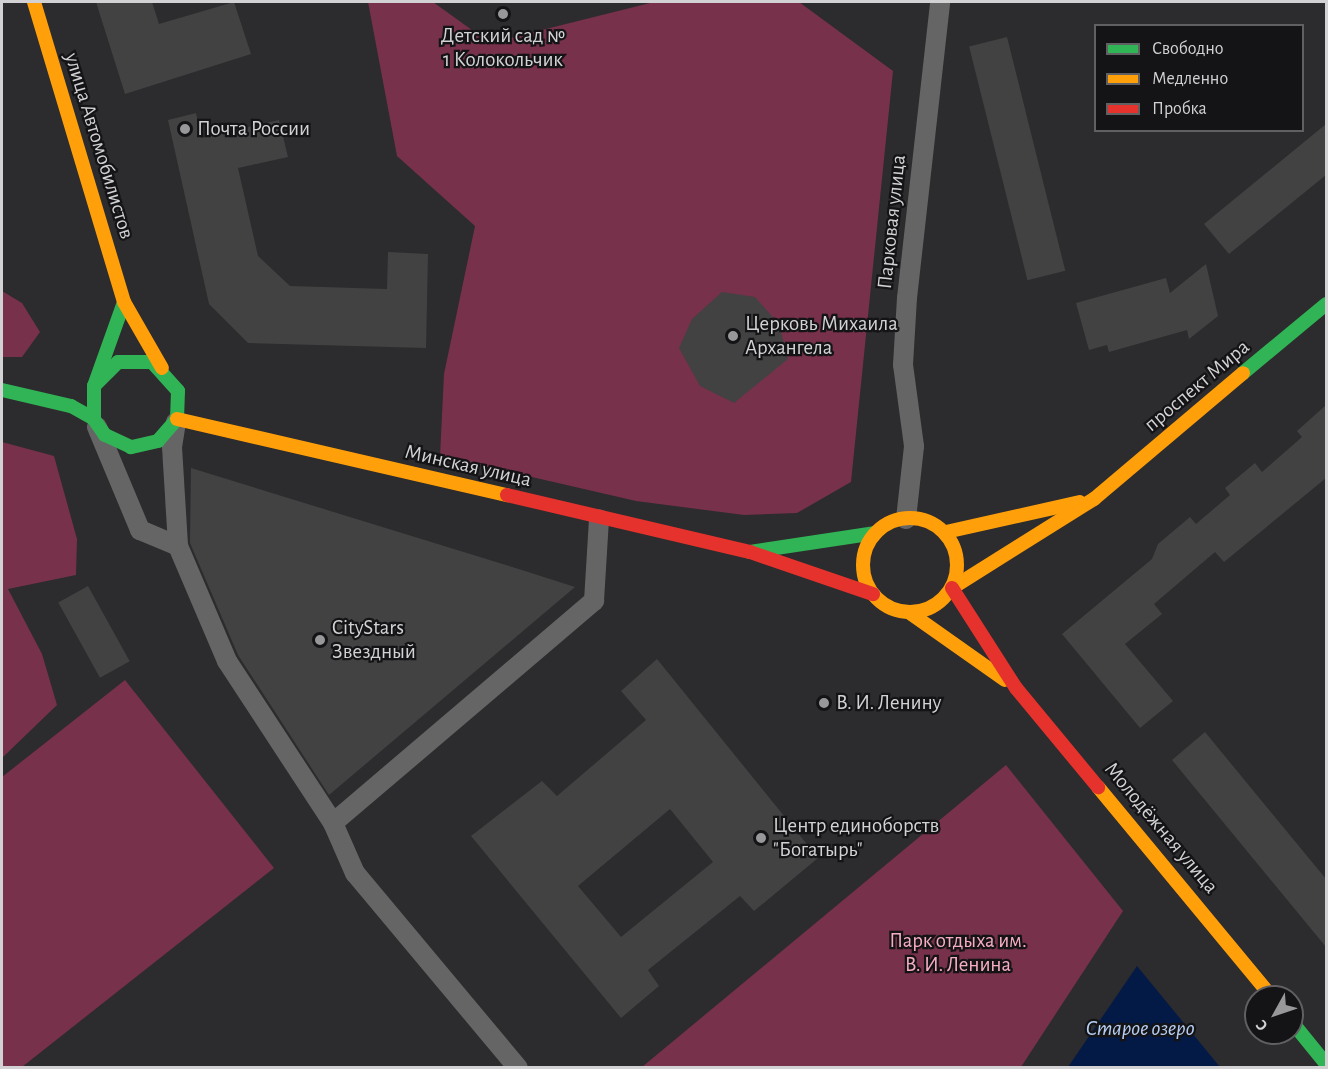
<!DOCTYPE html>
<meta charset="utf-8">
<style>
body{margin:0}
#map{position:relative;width:1328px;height:1069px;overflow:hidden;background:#2c2b2d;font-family:"Alegreya Sans",sans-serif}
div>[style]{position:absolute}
.green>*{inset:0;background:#77314a}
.water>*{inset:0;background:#041a46}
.building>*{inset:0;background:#424243;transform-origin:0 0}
.street>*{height:20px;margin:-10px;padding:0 10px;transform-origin:10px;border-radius:10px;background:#656565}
.fast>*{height:14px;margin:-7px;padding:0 7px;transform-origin:7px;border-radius:7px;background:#30b455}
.slow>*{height:14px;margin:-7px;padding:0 7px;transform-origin:7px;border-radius:7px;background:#ff9f0a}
.slow>.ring{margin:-7px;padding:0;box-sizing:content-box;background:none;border:14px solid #ff9f0a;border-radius:50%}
.jam>*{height:14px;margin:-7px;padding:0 7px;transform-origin:7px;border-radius:7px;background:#e5322d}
.dots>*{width:16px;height:16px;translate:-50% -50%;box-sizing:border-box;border:3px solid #141315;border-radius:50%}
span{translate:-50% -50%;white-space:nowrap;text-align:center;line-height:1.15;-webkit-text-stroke:4.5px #141315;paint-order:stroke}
.poi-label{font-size:21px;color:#d2d1d3}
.left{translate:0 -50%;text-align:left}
.street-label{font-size:21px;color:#d2d1d3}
.park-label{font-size:21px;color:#f6adc2}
.water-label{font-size:22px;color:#b6cef4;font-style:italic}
.frame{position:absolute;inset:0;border:3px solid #d2d1d3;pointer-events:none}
.legend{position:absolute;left:1094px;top:24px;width:210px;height:108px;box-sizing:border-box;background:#141315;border:2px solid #605f61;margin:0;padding:8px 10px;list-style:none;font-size:18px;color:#d2d1d3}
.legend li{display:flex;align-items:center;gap:12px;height:30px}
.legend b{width:30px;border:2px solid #605f61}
.north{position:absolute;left:1244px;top:985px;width:60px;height:60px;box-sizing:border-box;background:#141315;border:2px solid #605f61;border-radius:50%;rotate:230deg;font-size:16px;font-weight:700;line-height:24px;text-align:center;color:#d2d1d3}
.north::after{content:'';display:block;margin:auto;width:21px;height:27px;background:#989799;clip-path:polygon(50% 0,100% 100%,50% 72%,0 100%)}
</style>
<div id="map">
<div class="green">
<i style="clip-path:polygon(368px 2px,433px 2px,490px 43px,654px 2px,799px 2px,893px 71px,851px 482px,797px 513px,744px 515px,636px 501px,440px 456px,444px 374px,475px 226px,397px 156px)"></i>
<i style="clip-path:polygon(2px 291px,22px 303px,40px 332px,22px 357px,2px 357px)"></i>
<i style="clip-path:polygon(2px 442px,54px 456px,77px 539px,76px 575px,8px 589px,42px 654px,57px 705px,2px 758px)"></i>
<i style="clip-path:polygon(125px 680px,274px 868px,22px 1067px,2px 1067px,2px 777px)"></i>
<i style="clip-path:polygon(1006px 765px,1123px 911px,1021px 1067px,642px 1067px)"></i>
</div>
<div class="water">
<i style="clip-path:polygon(1137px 966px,1220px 1067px,1068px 1067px)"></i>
</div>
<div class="building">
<i style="clip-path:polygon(96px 2px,152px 2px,159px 24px,234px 2px,251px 54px,125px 94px)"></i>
<i style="left:1007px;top:37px;width:241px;height:39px;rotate:76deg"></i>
<i style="clip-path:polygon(196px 113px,201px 138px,279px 120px,288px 157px,238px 168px,258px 256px,290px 286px,387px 289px,388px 252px,428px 254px,426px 348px,248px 343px,209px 304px,168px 120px)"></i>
<i style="clip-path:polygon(1326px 124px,1326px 175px,1229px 254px,1204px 224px)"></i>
<i style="clip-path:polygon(1206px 264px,1218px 316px,1189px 339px,1187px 330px,1109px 352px,1107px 345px,1089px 350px,1076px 303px,1166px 278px,1170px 293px)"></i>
<i style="clip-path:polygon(722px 292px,755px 297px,779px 324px,788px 359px,734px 403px,700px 386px,679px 348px,692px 319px)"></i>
<i style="clip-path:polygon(1326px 405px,1326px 478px,1224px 562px,1215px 552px,1154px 604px,1162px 614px,1125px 644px,1173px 701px,1140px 728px,1062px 634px,1152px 559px,1158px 544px,1190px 517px,1196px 524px,1230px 495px,1225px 488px,1255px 463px,1262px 472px,1302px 437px,1297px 431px)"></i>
<i style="clip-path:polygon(191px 468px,525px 571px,575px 587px,329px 795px,238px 655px,190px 543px)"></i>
<i style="left:88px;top:586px;width:86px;height:34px;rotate:61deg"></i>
<i style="clip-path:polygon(evenodd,657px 659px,818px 858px,754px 911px,740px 896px,648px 970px,659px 986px,621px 1018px,471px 836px,542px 781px,557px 796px,646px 720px,621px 691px,657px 659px,670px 809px,713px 862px,621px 937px,578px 886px,670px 809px)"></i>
<i style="clip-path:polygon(1205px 732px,1326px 879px,1326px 947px,1172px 760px)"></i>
</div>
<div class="street">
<i style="left:176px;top:422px;width:25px;rotate:99deg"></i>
<i style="left:172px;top:447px;width:99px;rotate:86.5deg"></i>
<i style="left:178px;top:546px;width:125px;rotate:66.9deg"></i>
<i style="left:227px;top:661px;width:194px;rotate:56.8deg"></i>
<i style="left:333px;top:823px;width:55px;rotate:66.3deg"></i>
<i style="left:355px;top:873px;width:254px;rotate:50.1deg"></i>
<i style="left:97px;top:427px;width:112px;rotate:67.3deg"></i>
<i style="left:140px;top:530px;width:41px;rotate:22.8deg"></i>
<i style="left:906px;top:519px;width:73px;rotate:-83.7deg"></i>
<i style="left:914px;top:446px;width:82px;rotate:-97.7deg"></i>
<i style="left:903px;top:365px;width:67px;rotate:-86.6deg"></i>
<i style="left:907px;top:298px;width:298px;rotate:-83.6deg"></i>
<i style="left:333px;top:823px;width:343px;rotate:-40.4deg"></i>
<i style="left:594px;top:601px;width:82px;rotate:-86.5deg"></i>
</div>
<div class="fast">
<i style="left:1243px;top:373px;width:108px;rotate:-39.7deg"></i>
<i style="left:94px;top:386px;width:34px;rotate:-45deg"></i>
<i style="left:118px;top:362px;width:34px"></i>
<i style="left:152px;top:362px;width:39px;rotate:48deg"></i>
<i style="left:178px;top:391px;width:28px;rotate:92deg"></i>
<i style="left:177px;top:419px;width:29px;rotate:131deg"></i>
<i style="left:158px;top:441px;width:28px;rotate:167deg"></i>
<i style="left:131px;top:447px;width:29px;rotate:-155deg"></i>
<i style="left:105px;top:435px;width:19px;rotate:-125deg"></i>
<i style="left:94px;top:419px;width:33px;rotate:-90deg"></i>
<i style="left:94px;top:386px;width:89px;rotate:-70.3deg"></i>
<i style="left:2px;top:390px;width:71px;rotate:13.1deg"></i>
<i style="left:71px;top:406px;width:26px;rotate:29deg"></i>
<i style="left:750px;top:552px;width:127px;rotate:-8.6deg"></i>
<i style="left:1292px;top:1022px;width:54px;rotate:51deg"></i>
</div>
<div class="slow">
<i style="left:34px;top:2px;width:313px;rotate:73.3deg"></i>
<i style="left:124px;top:302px;width:76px;rotate:60.1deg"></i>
<i style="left:177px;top:419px;width:339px;rotate:13deg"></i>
<i class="ring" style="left:863px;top:518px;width:80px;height:80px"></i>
<i style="left:946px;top:532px;width:137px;rotate:-12.6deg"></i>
<i style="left:952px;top:588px;width:168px;rotate:-32.1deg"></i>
<i style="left:1094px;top:499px;width:195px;rotate:-40.2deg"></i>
<i style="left:910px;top:613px;width:116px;rotate:35.2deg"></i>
<i style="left:1098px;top:787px;width:273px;rotate:50.4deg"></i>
</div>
<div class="jam">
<i style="left:507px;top:495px;width:250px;rotate:13.2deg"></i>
<i style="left:750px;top:552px;width:130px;rotate:18.9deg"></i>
<i style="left:952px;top:588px;width:119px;rotate:57.4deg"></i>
<i style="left:1016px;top:688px;width:129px;rotate:50.4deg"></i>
</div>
<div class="dots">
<i style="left:503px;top:14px;background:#989799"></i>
<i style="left:185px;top:129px;background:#989799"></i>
<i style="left:733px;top:336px;background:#989799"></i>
<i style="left:320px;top:640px;background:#989799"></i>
<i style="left:824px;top:703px;background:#989799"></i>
<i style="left:761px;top:838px;background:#989799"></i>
</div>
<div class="poi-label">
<span style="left:503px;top:48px">Детский сад №<br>1 Колокольчик</span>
<span class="left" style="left:197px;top:129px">Почта России</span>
<span class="left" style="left:745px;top:336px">Церковь Михаила<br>Архангела</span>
<span class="left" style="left:332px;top:640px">CityStars<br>Звездный</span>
<span class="left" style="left:836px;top:703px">В. И. Ленину</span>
<span class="left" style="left:773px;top:838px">Центр единоборств<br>"Богатырь"</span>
</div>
<div class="street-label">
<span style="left:99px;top:146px;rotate:73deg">улица Автомобилистов</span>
<span style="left:892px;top:222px;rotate:-84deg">Парковая улица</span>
<span style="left:1197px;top:386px;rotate:-40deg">проспект Мира</span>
<span style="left:468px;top:466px;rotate:13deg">Минская улица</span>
<span style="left:1161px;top:828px;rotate:50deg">Молодёжная улица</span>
</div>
<div class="park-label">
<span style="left:958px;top:953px">Парк отдыха им.<br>В. И. Ленина</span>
</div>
<div class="water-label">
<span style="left:1140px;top:1029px">Старое озеро</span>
</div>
<div class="frame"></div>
<ul class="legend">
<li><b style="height:8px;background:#30b455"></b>Свободно</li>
<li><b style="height:8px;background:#ff9f0a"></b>Медленно</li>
<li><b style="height:8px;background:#e5322d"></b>Пробка</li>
</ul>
<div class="north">С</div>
</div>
